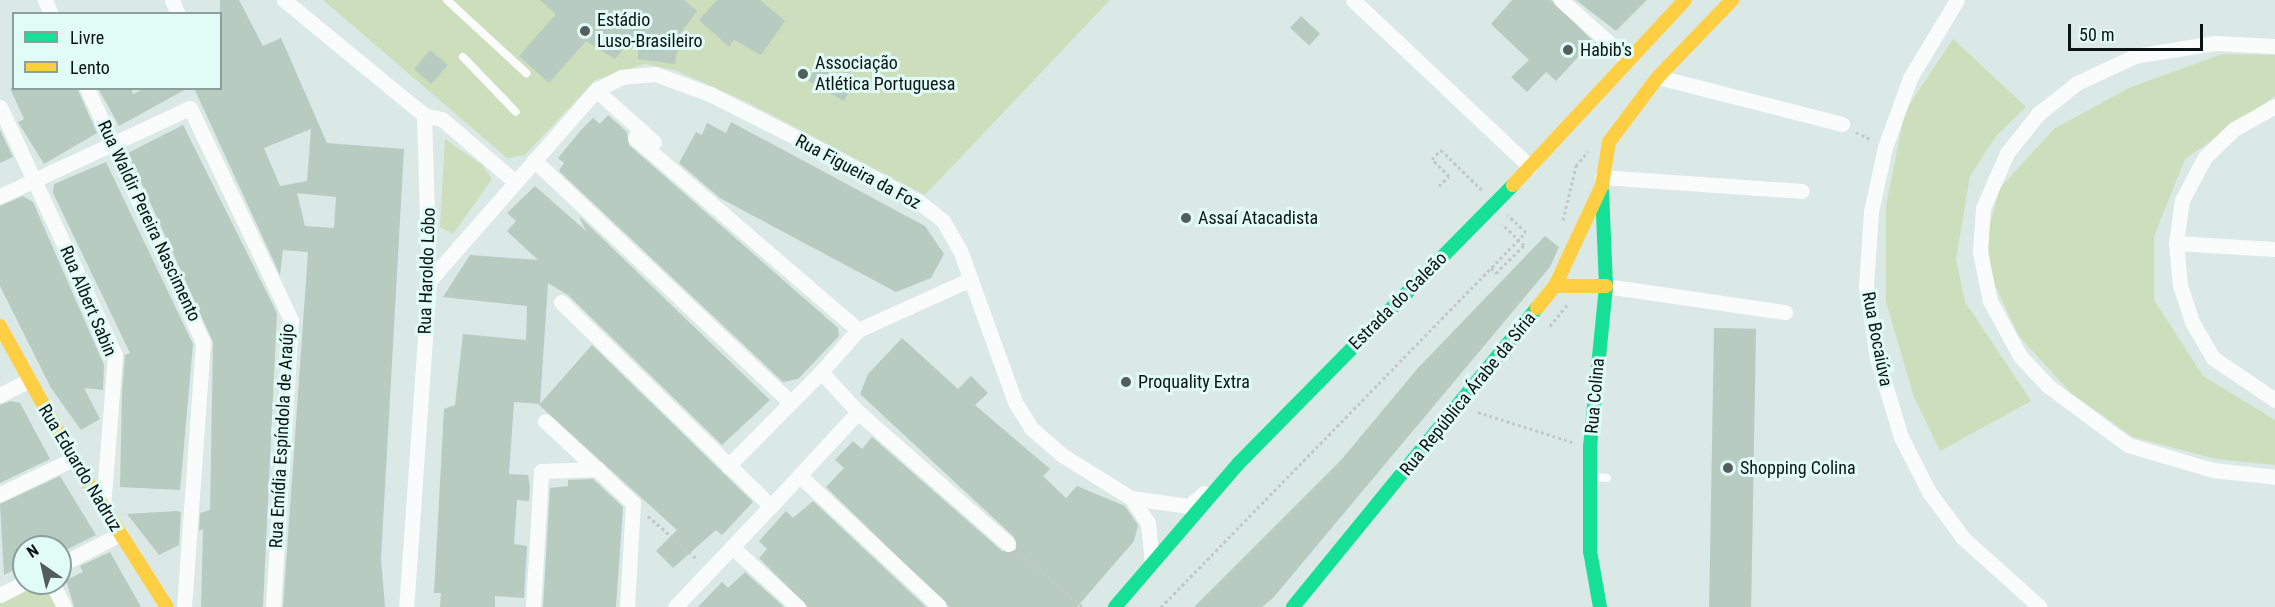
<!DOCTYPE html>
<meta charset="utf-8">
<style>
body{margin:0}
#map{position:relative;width:2275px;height:607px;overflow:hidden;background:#dae8e6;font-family:"Roboto Condensed",sans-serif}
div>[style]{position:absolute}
.green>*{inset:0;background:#cddebc}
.building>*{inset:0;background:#b7cbc1;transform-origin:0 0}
.path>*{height:3px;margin-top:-1.5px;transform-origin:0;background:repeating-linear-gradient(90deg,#c3c8c6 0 3px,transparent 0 6px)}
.lane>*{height:8px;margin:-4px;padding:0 4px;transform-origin:4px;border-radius:4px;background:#f9fcfb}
.street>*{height:15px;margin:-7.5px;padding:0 7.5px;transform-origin:7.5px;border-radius:7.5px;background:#f9fcfb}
.fast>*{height:14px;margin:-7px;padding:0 7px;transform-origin:7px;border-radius:7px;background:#16e098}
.slow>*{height:14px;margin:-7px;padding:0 7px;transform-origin:7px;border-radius:7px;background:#ffcf43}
.dots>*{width:16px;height:16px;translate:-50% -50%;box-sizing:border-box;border:3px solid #e1fbf6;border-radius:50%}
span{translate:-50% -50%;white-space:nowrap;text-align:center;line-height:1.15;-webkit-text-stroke:6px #e1fbf6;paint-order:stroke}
.poi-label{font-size:18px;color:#0b1412}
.left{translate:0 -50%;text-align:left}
.street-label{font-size:18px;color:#0b1412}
.legend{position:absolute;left:12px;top:12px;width:210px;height:78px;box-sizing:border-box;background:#e1fbf6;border:2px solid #8b9f9b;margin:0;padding:8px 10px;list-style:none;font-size:18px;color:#0b1412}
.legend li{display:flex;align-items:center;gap:12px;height:30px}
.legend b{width:30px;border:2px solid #8b9f9b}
.north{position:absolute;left:12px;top:535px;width:60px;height:60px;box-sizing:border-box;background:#e1fbf6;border:2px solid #8b9f9b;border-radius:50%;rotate:326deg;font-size:16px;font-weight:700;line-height:24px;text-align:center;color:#0b1412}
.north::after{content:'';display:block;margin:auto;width:21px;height:27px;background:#535e5c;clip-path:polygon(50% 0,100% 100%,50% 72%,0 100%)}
.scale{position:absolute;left:2068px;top:24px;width:135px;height:27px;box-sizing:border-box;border:3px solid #0b1412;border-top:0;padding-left:8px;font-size:18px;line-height:21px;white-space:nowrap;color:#0b1412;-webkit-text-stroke:4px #e1fbf6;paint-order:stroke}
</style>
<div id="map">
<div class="green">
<i style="clip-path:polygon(323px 0,1110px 0,925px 195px,747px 102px,675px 70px,644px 64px,595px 80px,525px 155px,507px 158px)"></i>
<i style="clip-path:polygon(1953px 39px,2026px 107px,1996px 136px,1970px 176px,1956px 259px,1965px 302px,2031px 401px,1940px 451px,1914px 397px,1886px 302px,1886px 206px,1905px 111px)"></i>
<i style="clip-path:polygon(2222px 54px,2275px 55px,2275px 96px,2185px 159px,2154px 236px,2154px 300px,2203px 376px,2275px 420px,2275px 465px,2216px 459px,2133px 437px,2070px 392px,2019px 336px,1992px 279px,1987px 235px,2000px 188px,2054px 129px,2129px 88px)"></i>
<i style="clip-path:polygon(445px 139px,482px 165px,492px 179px,453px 234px,440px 227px)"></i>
<i style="clip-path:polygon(36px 585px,46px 588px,56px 607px,0 607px,0 602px)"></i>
</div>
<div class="building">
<i style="clip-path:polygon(evenodd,220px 0,239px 0,263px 46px,281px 38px,327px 143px,404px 149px,381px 558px,385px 607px,283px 607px,308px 252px,283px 250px,280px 275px,194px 88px,220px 88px,220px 0,311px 129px,307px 181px,280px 186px,264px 148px,311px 129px,220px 0,297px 193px,336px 197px,334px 228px,305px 226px,297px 193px)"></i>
<i style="clip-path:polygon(540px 0,684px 0,697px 11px,680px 34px,675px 64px,638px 59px,639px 29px,615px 59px,586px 41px,549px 83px,519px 56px,556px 14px)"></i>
<i style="clip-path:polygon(717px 0,760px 0,785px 21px,761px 55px,734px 40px,729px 47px,699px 20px)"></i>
<i style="clip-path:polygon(1512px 0,1551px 0,1593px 41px,1556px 81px,1546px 72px,1527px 92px,1511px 77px,1529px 60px,1491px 24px)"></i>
<i style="clip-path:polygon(1576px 0,1647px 0,1616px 31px)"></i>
<i style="left:1301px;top:16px;width:26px;height:16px;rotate:43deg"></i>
<i style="left:430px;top:50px;width:23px;height:25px;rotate:40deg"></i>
<i style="clip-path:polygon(817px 66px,840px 79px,844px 70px,857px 77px,844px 101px,808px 81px)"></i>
<i style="clip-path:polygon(10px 88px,77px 88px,97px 133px,44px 164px,18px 122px,24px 119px)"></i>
<i style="clip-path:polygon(98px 88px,131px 88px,133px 94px,145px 88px,188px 88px,119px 126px)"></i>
<i style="clip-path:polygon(608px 115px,627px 132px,629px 145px,838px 328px,839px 336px,798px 379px,783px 382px,559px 171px,564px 163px,558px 158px,581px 130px,593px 118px,600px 124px)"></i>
<i style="clip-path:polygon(731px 122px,925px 226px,944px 254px,931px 278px,896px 292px,720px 198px,679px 163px,696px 132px,702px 135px,707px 123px,726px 133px)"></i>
<i style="clip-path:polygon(183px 125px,277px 313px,263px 607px,201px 607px,203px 529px,199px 531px,200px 513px,210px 510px,213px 342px,128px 153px)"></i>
<i style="clip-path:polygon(0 130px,13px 157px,0 163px)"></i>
<i style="clip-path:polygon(106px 162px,193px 344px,180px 490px,120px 487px,122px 391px,125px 355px,130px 353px,53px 193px,54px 184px)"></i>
<i style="clip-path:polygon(535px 186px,586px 231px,579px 216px,770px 400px,722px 445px,568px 295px,548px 283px,540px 404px,514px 402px,509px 474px,528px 475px,530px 488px,529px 501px,517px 500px,514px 544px,527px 546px,524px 598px,495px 596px,495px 607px,440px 607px,441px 593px,434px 593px,444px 409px,455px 405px,463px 334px,526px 340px,527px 306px,443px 297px,470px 255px,538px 260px,507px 231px,516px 221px,507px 213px)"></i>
<i style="clip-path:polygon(23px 196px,33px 202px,104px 365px,103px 390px,84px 388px,100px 419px,81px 430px,51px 388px,0 286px,0 206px)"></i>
<i style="clip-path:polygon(1545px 236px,1559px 247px,1550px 267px,1273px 598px,1262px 607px,1194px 607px,1342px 459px,1418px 368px)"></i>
<i style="left:1714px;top:328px;width:42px;height:279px;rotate:1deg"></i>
<i style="clip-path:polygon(902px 338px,958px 389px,971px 376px,988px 393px,975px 405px,1050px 469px,1043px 476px,1066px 498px,1077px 486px,1125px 506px,1138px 525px,1134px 541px,1077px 607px,949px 607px,826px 487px,844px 468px,835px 460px,853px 441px,862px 449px,872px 437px,1002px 551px,1016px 550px,1014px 537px,860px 394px,868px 374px)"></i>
<i style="clip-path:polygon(592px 345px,753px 502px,722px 535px,716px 530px,673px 568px,656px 551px,677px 530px,539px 405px)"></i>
<i style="clip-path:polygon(11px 401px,20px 403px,50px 459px,0 483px,0 405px)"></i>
<i style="clip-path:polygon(60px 476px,96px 535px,60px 553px,60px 547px,24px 547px,24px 565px,4px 575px,0 504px)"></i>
<i style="clip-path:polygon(593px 479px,623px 507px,616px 607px,543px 607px,550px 488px,568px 486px,568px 480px)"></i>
<i style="clip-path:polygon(813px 501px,926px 607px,808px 607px,759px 558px,767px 549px,759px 541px,786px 511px,793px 518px)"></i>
<i style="clip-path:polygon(177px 511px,181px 512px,179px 545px,159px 555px,127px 514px)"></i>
<i style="clip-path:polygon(110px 552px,141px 607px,74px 607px,66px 580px,83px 572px,80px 566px)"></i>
<i style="clip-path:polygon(745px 572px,784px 607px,698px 607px,722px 582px,728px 588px)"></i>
</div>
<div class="path">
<i style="left:1856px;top:132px;width:18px;rotate:27deg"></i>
<i style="left:1439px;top:186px;width:14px;rotate:-45deg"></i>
<i style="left:1449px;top:176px;width:24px;rotate:-135deg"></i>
<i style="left:1432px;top:159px;width:13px;rotate:-45deg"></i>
<i style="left:1441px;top:150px;width:57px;rotate:44.3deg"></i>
<i style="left:1563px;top:220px;width:56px;rotate:-76.5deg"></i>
<i style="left:1576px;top:166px;width:19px;rotate:-51deg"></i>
<i style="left:1491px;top:268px;width:7px;rotate:45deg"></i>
<i style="left:1496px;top:273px;width:40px;rotate:-45deg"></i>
<i style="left:1524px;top:245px;width:30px;rotate:-136deg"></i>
<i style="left:1550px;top:326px;width:27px;rotate:-51deg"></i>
<i style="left:1478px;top:412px;width:99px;rotate:17.7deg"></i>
<i style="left:648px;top:516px;width:65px;rotate:41.3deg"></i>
<i style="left:1020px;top:554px;width:82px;rotate:40.1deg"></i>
<i style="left:1161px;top:607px;width:523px;rotate:-45.77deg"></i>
<i style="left:1526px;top:232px;width:25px;rotate:-137deg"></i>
</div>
<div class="lane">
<i style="left:447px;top:0;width:108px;rotate:42.7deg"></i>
<i style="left:463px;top:57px;width:76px;rotate:46.1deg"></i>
<i style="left:1592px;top:477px;width:15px;rotate:4deg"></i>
</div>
<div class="street">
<i style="left:45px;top:0;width:15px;rotate:67deg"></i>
<i style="left:172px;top:0;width:15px;rotate:67deg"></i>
<i style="left:284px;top:0;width:181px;rotate:39.4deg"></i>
<i style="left:424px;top:115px;width:166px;rotate:88.3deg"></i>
<i style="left:429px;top:281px;width:327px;rotate:94deg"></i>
<i style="left:1353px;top:0;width:243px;rotate:43.3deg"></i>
<i style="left:1561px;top:0;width:90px;rotate:41.8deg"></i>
<i style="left:1957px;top:0;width:91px;rotate:121.1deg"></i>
<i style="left:1910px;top:78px;width:73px;rotate:109.9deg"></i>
<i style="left:1885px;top:147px;width:66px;rotate:102.2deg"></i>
<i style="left:1871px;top:212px;width:74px;rotate:93.9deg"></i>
<i style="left:1866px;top:286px;width:73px;rotate:81.3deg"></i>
<i style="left:1877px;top:358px;width:83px;rotate:73.1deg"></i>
<i style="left:1901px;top:437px;width:62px;rotate:63deg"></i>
<i style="left:1929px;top:492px;width:57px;rotate:53.5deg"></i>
<i style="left:1963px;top:538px;width:103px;rotate:41.9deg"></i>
<i style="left:2275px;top:46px;width:60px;rotate:-177.1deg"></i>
<i style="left:2215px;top:43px;width:81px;rotate:170.8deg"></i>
<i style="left:2135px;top:56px;width:64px;rotate:155deg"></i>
<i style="left:2077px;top:83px;width:50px;rotate:141.5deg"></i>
<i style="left:2038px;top:114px;width:50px;rotate:128.5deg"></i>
<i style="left:2007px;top:153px;width:60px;rotate:113.6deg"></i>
<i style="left:1983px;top:208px;width:44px;rotate:93.9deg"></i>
<i style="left:1980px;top:252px;width:50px;rotate:78.5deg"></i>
<i style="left:1990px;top:301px;width:63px;rotate:61.4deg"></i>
<i style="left:2020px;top:356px;width:41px;rotate:47deg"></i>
<i style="left:2048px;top:386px;width:99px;rotate:36.4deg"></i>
<i style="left:2128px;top:445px;width:89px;rotate:16.4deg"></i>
<i style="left:2213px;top:470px;width:62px;rotate:6.4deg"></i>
<i style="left:1658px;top:77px;width:190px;rotate:14.3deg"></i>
<i style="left:87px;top:88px;width:279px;rotate:65.5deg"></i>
<i style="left:203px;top:342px;width:266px;rotate:94.1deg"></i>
<i style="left:596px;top:90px;width:78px;rotate:41.9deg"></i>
<i style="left:2275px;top:106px;width:47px;rotate:150.7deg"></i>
<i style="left:2234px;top:129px;width:40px;rotate:136deg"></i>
<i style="left:2205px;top:157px;width:49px;rotate:118.1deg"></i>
<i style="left:2182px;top:200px;width:43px;rotate:97.9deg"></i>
<i style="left:2176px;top:243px;width:42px;rotate:84.6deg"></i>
<i style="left:2180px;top:285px;width:39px;rotate:72deg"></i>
<i style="left:2192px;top:322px;width:42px;rotate:59.7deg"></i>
<i style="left:2213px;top:358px;width:75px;rotate:34.1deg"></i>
<i style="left:0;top:107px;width:273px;rotate:65.1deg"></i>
<i style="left:115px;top:355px;width:153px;rotate:94.5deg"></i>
<i style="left:424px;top:115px;width:18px;rotate:13deg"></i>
<i style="left:442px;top:119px;width:94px;rotate:40.7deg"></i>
<i style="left:635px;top:138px;width:294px;rotate:40.7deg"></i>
<i style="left:534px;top:160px;width:349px;rotate:43.4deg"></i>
<i style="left:1602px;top:177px;width:200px;rotate:4deg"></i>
<i style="left:0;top:196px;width:209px;rotate:-24.9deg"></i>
<i style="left:190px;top:108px;width:235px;rotate:64.5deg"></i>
<i style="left:291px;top:320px;width:288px;rotate:93.6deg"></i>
<i style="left:2176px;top:243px;width:99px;rotate:3.5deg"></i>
<i style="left:429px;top:281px;width:254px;rotate:-48.8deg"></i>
<i style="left:596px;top:90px;width:28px;rotate:-27deg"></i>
<i style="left:621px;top:77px;width:34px;rotate:-5deg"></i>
<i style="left:655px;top:74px;width:59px;rotate:20deg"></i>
<i style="left:710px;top:94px;width:109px;rotate:26.8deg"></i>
<i style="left:807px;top:143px;width:127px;rotate:27.8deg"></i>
<i style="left:919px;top:202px;width:31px;rotate:38deg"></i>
<i style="left:943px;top:221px;width:34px;rotate:60deg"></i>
<i style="left:960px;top:250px;width:162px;rotate:70.1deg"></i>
<i style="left:1015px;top:402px;width:31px;rotate:58deg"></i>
<i style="left:1031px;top:428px;width:41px;rotate:41.1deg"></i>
<i style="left:1062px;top:455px;width:81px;rotate:31.9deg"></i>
<i style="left:1606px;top:286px;width:181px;rotate:8.3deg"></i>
<i style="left:561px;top:302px;width:293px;rotate:44.2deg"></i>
<i style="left:771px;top:506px;width:128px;rotate:-47.2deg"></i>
<i style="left:858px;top:412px;width:54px;rotate:-132.8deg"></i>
<i style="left:821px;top:372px;width:56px;rotate:-48.6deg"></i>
<i style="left:858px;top:330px;width:124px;rotate:-24.3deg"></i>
<i style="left:0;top:395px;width:30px;rotate:-27deg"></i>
<i style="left:858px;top:412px;width:200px;rotate:41.3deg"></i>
<i style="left:545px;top:421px;width:120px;rotate:43deg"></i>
<i style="left:633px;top:503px;width:104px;rotate:93.3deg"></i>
<i style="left:728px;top:466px;width:132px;rotate:-45.3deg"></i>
<i style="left:800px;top:476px;width:190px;rotate:43.1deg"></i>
<i style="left:0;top:494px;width:81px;rotate:-25.6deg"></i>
<i style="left:732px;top:547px;width:89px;rotate:42.3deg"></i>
<i style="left:1152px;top:563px;width:40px;rotate:-95.7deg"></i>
<i style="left:1148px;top:523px;width:30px;rotate:-124deg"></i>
<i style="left:1131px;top:498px;width:59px;rotate:7.9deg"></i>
<i style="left:1189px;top:506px;width:20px;rotate:-41deg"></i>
<i style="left:60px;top:565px;width:68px;rotate:-27.3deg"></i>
<i style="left:52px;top:583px;width:27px;rotate:63deg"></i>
<i style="left:0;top:595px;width:27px;rotate:-27deg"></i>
<i style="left:533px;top:607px;width:136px;rotate:-86.6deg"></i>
<i style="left:541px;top:471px;width:57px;rotate:-2deg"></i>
<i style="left:675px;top:607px;width:139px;rotate:-46.5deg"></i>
</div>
<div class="fast">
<i style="left:1115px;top:607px;width:189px;rotate:-49.3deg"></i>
<i style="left:1238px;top:464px;width:392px;rotate:-45.4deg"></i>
<i style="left:1293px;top:607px;width:386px;rotate:-50.8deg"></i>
<i style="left:1600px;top:607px;width:57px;rotate:-100.1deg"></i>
<i style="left:1590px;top:551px;width:104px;rotate:-90deg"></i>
<i style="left:1590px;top:447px;width:162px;rotate:-84.3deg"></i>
<i style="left:1606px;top:286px;width:95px;rotate:-92.4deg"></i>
</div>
<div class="slow">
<i style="left:1513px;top:185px;width:253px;rotate:-47.1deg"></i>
<i style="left:1555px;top:286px;width:51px"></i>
<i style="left:1537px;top:308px;width:28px;rotate:-51deg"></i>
<i style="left:1555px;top:286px;width:111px;rotate:-65deg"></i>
<i style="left:1602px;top:185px;width:44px;rotate:-80.8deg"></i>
<i style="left:1609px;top:142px;width:81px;rotate:-53deg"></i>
<i style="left:1658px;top:77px;width:107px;rotate:-46.1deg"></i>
<i style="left:0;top:326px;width:152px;rotate:61.2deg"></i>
<i style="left:73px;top:459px;width:175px;rotate:57.6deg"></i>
</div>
<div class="dots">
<i style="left:585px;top:31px;background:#535e5c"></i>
<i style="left:1568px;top:50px;background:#535e5c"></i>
<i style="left:803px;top:74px;background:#535e5c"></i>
<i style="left:1186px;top:218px;background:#535e5c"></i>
<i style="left:1126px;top:382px;background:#535e5c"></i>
<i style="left:1728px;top:468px;background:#535e5c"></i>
</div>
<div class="poi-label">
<span class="left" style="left:597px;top:31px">Estádio<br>Luso-Brasileiro</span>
<span class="left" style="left:1580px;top:50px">Habib's</span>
<span class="left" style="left:815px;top:74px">Associação<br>Atlética Portuguesa</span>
<span class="left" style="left:1198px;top:218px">Assaí Atacadista</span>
<span class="left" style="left:1138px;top:382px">Proquality Extra</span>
<span class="left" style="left:1740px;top:468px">Shopping Colina</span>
</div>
<div class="street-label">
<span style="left:858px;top:172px;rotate:28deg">Rua Figueira da Foz</span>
<span style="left:149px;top:221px;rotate:65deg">Rua Waldir Pereira Nascimento</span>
<span style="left:427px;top:271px;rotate:-88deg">Rua Haroldo Lôbo</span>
<span style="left:88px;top:301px;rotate:67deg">Rua Albert Sabin</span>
<span style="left:1398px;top:301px;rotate:-45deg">Estrada do Galeão</span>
<span style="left:1877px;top:339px;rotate:79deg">Rua Bocaiúva</span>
<span style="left:1468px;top:394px;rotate:-51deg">Rua República Árabe da Síria</span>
<span style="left:1595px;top:396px;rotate:-85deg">Rua Colina</span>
<span style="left:282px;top:436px;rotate:-87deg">Rua Emídia Espíndola de Araújo</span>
<span style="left:80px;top:468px;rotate:59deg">Rua Eduardo Nadruz</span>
</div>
<ul class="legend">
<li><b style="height:8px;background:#16e098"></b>Livre</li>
<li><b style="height:8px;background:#ffcf43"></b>Lento</li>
</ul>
<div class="north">N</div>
<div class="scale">50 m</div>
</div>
